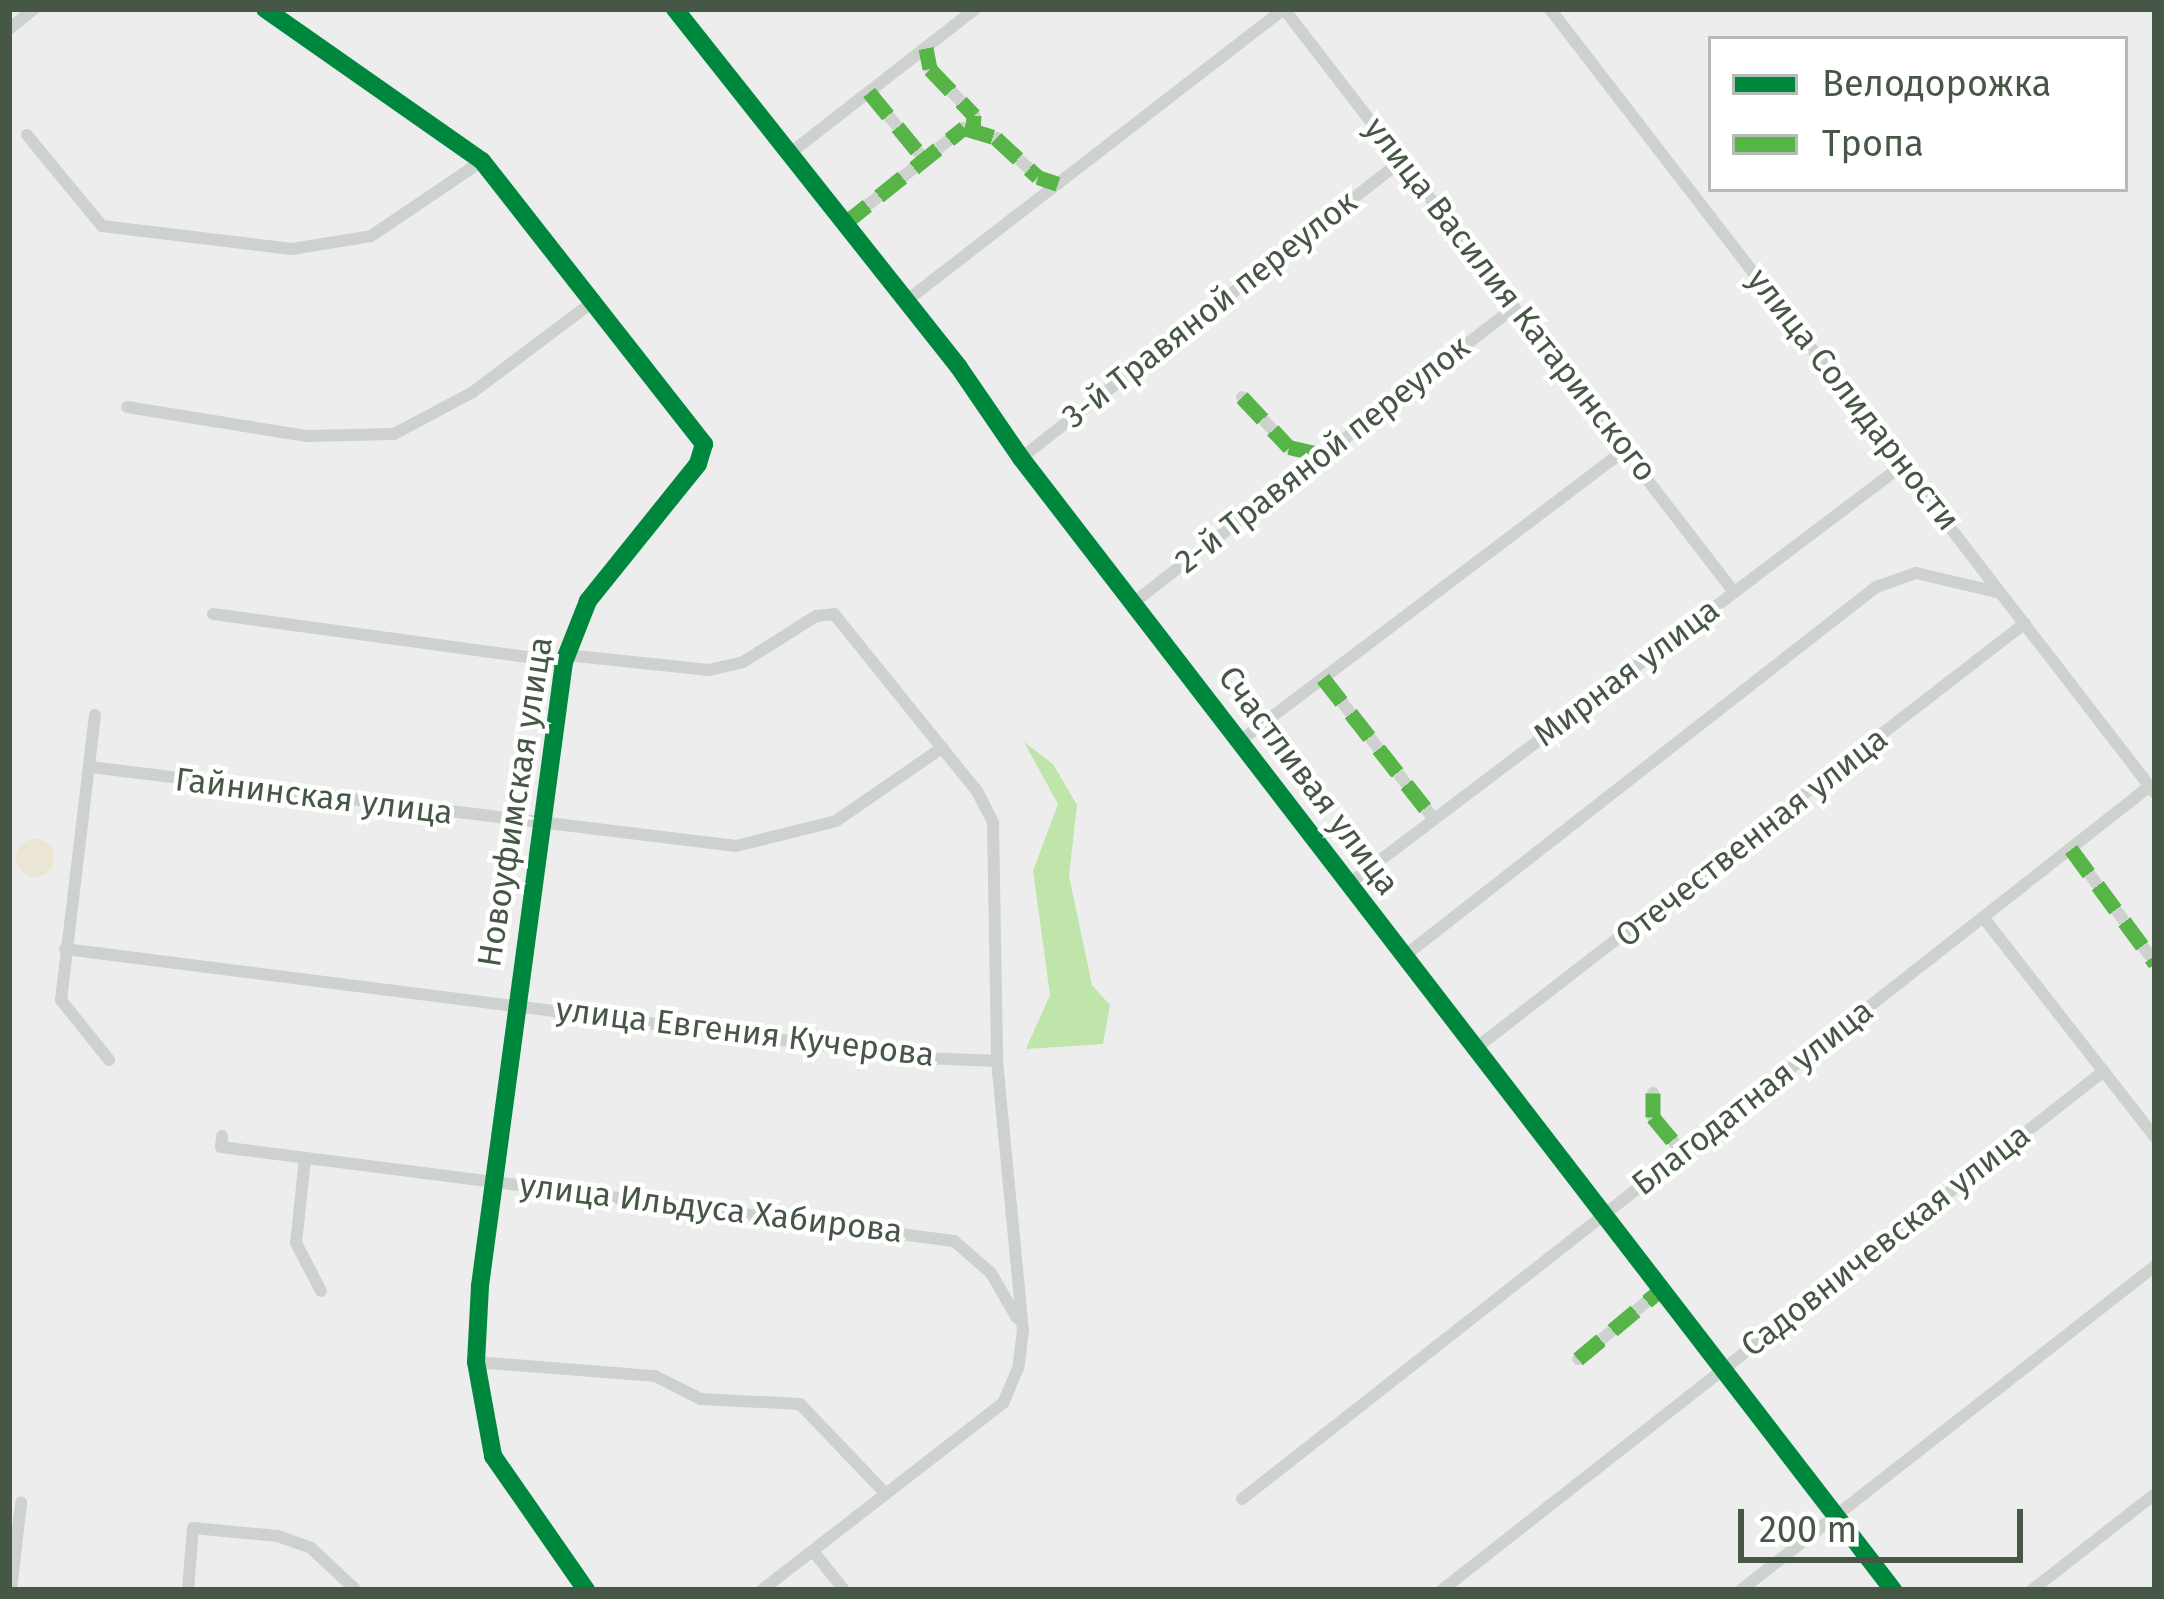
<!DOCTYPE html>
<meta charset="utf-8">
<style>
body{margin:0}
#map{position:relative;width:2164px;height:1599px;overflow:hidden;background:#ededed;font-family:"Fira Sans",sans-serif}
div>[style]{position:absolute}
.green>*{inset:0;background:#eae6d3}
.round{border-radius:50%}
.water>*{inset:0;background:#bfe5ab}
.minor>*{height:12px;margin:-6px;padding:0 6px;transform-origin:6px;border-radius:6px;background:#ced2ce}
.quiet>*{height:15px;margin-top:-7.5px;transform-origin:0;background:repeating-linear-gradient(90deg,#57b447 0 30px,transparent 0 45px)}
.cycleway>*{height:18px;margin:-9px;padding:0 9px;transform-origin:9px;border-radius:9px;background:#00873e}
span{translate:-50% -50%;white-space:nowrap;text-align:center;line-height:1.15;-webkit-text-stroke:9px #fff;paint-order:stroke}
.street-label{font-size:33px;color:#475746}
.frame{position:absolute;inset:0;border:12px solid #475746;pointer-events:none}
.legend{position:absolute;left:1708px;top:36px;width:420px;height:156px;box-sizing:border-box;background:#fff;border:3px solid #b5bcb5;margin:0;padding:15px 21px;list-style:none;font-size:36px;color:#475746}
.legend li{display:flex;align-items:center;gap:24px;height:60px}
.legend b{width:60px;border:3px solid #b5bcb5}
.scale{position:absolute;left:1738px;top:1509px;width:285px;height:54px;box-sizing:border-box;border:6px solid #475746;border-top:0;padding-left:15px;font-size:36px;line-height:42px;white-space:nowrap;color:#475746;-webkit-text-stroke:9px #fff;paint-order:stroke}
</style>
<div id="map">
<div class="green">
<i class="round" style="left:16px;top:839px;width:38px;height:38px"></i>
</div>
<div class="water">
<i style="clip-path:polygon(1024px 742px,1053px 764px,1077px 805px,1069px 876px,1092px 985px,1110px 1005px,1103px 1044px,1026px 1049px,1050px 995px,1033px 871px,1058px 804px)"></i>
</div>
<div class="minor">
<i style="left:265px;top:9px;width:265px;rotate:35deg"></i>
<i style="left:482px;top:161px;width:360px;rotate:51.9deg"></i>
<i style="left:704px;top:444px;width:21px;rotate:107deg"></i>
<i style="left:698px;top:464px;width:176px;rotate:128.8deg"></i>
<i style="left:588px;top:601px;width:66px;rotate:111.5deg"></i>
<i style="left:564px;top:662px;width:630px;rotate:97.67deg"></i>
<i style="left:480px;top:1286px;width:76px;rotate:93deg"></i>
<i style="left:476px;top:1362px;width:96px;rotate:79.7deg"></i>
<i style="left:493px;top:1456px;width:163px;rotate:55.2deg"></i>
<i style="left:675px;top:9px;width:456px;rotate:51.6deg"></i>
<i style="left:958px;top:366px;width:112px;rotate:55.6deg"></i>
<i style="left:1021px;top:458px;width:1429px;rotate:52.39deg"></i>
<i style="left:1284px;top:9px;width:736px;rotate:52.34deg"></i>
<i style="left:1550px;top:9px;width:989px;rotate:52.35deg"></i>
<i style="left:9px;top:29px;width:32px;rotate:-39deg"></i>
<i style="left:926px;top:48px;width:21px;rotate:79deg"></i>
<i style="left:930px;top:69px;width:64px;rotate:46.3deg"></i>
<i style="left:974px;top:115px;width:14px;rotate:94deg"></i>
<i style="left:869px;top:92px;width:87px;rotate:50.6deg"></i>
<i style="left:27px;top:135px;width:118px;rotate:50.5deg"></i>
<i style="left:102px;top:226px;width:191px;rotate:6.9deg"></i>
<i style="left:292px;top:249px;width:80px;rotate:-9.3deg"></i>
<i style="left:371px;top:236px;width:134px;rotate:-34deg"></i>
<i style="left:789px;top:154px;width:236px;rotate:-37.9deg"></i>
<i style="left:844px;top:224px;width:154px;rotate:-38.7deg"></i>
<i style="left:964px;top:128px;width:34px;rotate:17deg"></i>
<i style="left:996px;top:138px;width:57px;rotate:42.9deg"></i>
<i style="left:1038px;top:177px;width:21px;rotate:19deg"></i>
<i style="left:906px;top:301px;width:478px;rotate:-37.7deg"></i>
<i style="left:1242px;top:397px;width:69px;rotate:46.8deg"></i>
<i style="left:1289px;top:447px;width:36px;rotate:13deg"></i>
<i style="left:127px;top:407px;width:181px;rotate:9.2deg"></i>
<i style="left:306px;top:436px;width:88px;rotate:-1.3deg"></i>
<i style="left:394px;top:434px;width:89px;rotate:-28deg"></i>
<i style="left:473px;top:392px;width:153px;rotate:-37deg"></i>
<i style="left:1021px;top:458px;width:481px;rotate:-38deg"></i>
<i style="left:1133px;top:603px;width:481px;rotate:-37.8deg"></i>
<i style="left:213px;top:614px;width:354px;rotate:7.8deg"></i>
<i style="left:566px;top:655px;width:144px;rotate:6deg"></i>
<i style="left:709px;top:670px;width:35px;rotate:-13deg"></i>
<i style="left:743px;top:662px;width:86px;rotate:-32.2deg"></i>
<i style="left:816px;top:616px;width:18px;rotate:-6deg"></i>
<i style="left:834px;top:614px;width:228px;rotate:51.1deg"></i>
<i style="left:977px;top:791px;width:36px;rotate:63deg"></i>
<i style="left:993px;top:823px;width:238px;rotate:89deg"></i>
<i style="left:997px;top:1061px;width:270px;rotate:84.5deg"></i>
<i style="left:1023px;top:1330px;width:38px;rotate:97deg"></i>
<i style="left:1018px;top:1368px;width:38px;rotate:113deg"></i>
<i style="left:1003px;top:1403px;width:305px;rotate:142.2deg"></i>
<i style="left:1323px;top:678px;width:179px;rotate:51.8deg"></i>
<i style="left:95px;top:715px;width:287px;rotate:96.8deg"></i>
<i style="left:61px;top:1000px;width:77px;rotate:51.3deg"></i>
<i style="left:1240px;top:741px;width:483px;rotate:-37.1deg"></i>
<i style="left:90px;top:767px;width:651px;rotate:6.97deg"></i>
<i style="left:736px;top:846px;width:103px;rotate:-14deg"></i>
<i style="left:836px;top:821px;width:129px;rotate:-34.6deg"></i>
<i style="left:2071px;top:849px;width:142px;rotate:53.6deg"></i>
<i style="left:1350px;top:883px;width:695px;rotate:-37.1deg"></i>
<i style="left:1983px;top:917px;width:279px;rotate:52deg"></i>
<i style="left:65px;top:949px;width:866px;rotate:7.23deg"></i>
<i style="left:924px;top:1058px;width:73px;rotate:2.4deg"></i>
<i style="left:1403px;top:957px;width:601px;rotate:-38.03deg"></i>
<i style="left:1876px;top:587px;width:42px;rotate:-19.3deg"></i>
<i style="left:1916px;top:573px;width:87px;rotate:13.2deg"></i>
<i style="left:1476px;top:1048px;width:694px;rotate:-37.74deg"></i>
<i style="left:1653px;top:1093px;width:24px;rotate:90deg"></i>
<i style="left:1653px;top:1117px;width:47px;rotate:50.2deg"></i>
<i style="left:222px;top:1136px;width:11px;rotate:95deg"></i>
<i style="left:221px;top:1147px;width:739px;rotate:7.31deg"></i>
<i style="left:954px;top:1241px;width:49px;rotate:40.9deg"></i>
<i style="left:991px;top:1273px;width:52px;rotate:60deg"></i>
<i style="left:305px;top:1158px;width:85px;rotate:96deg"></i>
<i style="left:296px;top:1243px;width:54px;rotate:62.5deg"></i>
<i style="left:1578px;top:1359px;width:111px;rotate:-39.9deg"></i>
<i style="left:476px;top:1362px;width:180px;rotate:4.5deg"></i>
<i style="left:655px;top:1376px;width:51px;rotate:26.6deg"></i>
<i style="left:701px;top:1399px;width:99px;rotate:2.9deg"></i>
<i style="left:800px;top:1404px;width:124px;rotate:46.3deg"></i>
<i style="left:1242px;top:1499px;width:1154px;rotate:-38.14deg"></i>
<i style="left:813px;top:1551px;width:50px;rotate:51.5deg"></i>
<i style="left:11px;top:1590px;width:88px;rotate:-83.4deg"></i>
<i style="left:188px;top:1590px;width:62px;rotate:-85.4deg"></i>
<i style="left:193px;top:1528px;width:85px;rotate:5.4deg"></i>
<i style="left:278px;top:1536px;width:35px;rotate:20deg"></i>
<i style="left:311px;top:1548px;width:62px;rotate:43deg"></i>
<i style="left:1442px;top:1590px;width:841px;rotate:-38.1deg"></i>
<i style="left:1741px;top:1590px;width:526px;rotate:-38.05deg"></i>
<i style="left:2032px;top:1590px;width:156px;rotate:-38deg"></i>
</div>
<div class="quiet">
<i style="left:926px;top:48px;width:21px;rotate:79deg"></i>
<i style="left:930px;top:69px;width:64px;rotate:46.3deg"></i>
<i style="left:974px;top:115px;width:14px;rotate:94deg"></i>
<i style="left:869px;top:92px;width:87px;rotate:50.6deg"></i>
<i style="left:844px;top:224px;width:154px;rotate:-38.7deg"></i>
<i style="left:964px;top:128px;width:34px;rotate:17deg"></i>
<i style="left:996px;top:138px;width:57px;rotate:42.9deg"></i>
<i style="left:1038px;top:177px;width:21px;rotate:19deg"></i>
<i style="left:1242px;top:397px;width:69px;rotate:46.8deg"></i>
<i style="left:1289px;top:447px;width:36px;rotate:13deg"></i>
<i style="left:1323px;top:678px;width:179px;rotate:51.8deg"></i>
<i style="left:2071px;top:849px;width:142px;rotate:53.6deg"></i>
<i style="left:1653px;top:1093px;width:24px;rotate:90deg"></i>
<i style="left:1653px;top:1117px;width:47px;rotate:50.2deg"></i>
<i style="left:1578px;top:1359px;width:111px;rotate:-39.9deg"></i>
</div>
<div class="cycleway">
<i style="left:265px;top:9px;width:265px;rotate:35deg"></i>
<i style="left:482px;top:161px;width:360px;rotate:51.9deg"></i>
<i style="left:704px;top:444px;width:21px;rotate:107deg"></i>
<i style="left:698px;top:464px;width:176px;rotate:128.8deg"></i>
<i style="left:588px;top:601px;width:66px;rotate:111.5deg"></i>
<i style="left:564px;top:662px;width:630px;rotate:97.67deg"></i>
<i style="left:480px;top:1286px;width:76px;rotate:93deg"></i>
<i style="left:476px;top:1362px;width:96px;rotate:79.7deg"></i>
<i style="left:493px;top:1456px;width:163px;rotate:55.2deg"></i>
<i style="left:675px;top:9px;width:456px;rotate:51.6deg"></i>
<i style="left:958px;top:366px;width:112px;rotate:55.6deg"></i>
<i style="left:1021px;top:458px;width:1429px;rotate:52.39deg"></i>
</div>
<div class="street-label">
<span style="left:1510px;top:300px;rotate:52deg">улица Василия Катаринского</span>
<span style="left:1210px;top:310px;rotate:-38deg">3-й Травяной переулок</span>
<span style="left:1853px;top:400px;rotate:52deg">улица Солидарности</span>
<span style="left:1323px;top:455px;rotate:-38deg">2-й Травяной переулок</span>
<span style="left:1627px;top:673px;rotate:-37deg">Мирная улица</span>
<span style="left:1308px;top:781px;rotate:53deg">Счастливая улица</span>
<span style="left:314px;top:797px;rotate:7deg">Гайнинская улица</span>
<span style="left:516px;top:802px;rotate:-81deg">Новоуфимская улица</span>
<span style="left:1752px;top:838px;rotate:-38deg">Отечественная улица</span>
<span style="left:745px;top:1033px;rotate:7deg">улица Евгения Кучерова</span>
<span style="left:1753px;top:1098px;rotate:-38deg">Благодатная улица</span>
<span style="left:711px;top:1209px;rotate:7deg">улица Ильдуса Хабирова</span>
<span style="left:1886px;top:1241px;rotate:-38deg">Садовничевская улица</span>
</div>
<div class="frame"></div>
<ul class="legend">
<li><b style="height:15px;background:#00873e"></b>Велодорожка</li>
<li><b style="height:15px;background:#57b447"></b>Тропа</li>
</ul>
<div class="scale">200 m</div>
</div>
